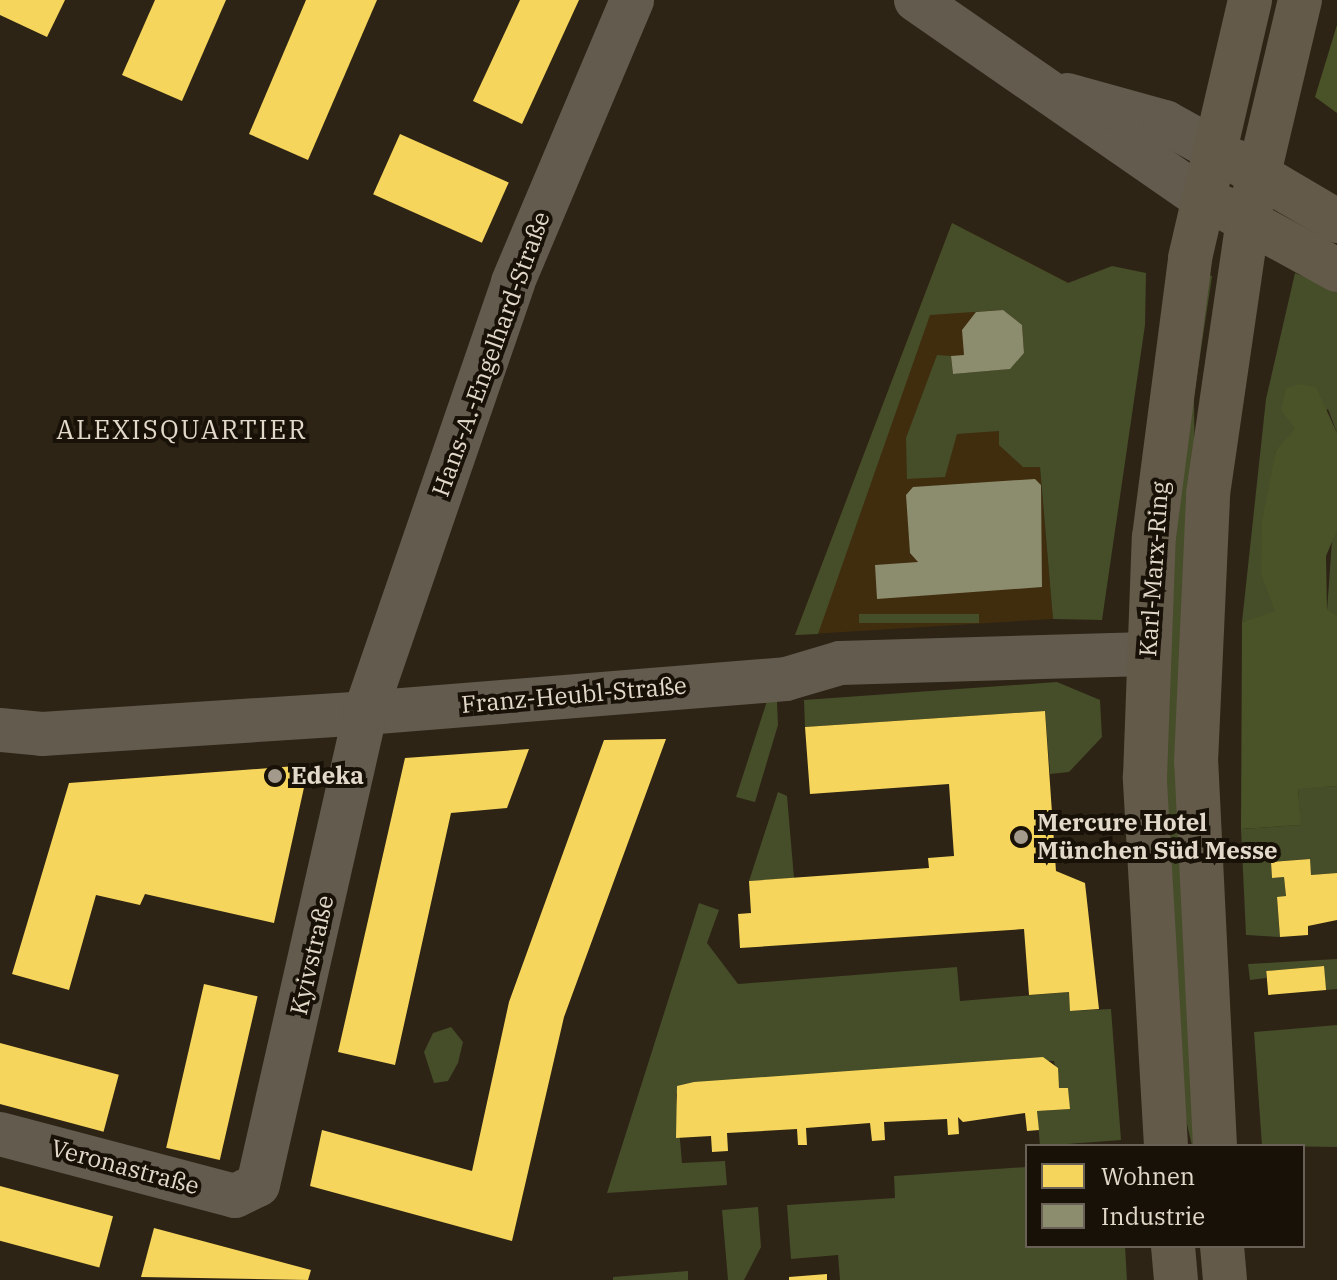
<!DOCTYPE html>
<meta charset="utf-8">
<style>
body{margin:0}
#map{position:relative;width:1337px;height:1280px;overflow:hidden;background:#2d2416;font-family:"IBM Plex Serif",serif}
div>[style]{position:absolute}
.built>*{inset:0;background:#3f2d0e}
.green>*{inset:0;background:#464d29;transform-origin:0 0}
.forest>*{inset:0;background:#4a5227}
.homes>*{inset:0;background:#f6d55c;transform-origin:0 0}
.industry>*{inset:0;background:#8c8c6e}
.minor>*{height:44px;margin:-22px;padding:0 22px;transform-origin:22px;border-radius:22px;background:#625b4e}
.major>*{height:44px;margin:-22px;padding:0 22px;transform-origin:22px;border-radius:22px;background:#635a49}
.dots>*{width:22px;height:22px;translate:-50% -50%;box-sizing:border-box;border:4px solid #181107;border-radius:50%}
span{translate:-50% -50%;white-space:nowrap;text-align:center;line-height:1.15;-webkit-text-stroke:8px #181107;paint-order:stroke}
.street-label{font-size:24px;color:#e3d9ca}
.poi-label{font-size:24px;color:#e3d9ca;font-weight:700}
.left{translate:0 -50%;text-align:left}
.neighbourhood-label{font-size:26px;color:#e3d9ca;letter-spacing:2px}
.legend{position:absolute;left:1025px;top:1144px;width:280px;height:104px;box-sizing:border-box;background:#181107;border:2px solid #696155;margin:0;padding:10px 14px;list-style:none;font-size:24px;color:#e3d9ca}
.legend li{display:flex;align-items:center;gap:16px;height:40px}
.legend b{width:40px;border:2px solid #696155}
</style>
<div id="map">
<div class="built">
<i style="clip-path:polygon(952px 223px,1069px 283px,1036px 422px,1053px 619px,795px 635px)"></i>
</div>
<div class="green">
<i style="clip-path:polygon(952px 223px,1068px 283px,1112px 266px,1146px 273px,1145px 325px,1102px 620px,1053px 619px,1040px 467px,1023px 467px,999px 445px,999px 431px,957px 434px,945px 477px,907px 479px,906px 438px,937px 355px,951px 356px,953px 374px,1009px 369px,1024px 353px,1022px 325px,1002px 310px,930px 315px,818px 634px,795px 635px)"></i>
<i style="clip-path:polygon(1203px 273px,1212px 276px,1194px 396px,1202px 1146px,1192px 1146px,1181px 1098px,1163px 868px,1166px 578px)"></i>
<i style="clip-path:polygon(1295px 273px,1337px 290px,1337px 433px,1328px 409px,1276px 450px,1262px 574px,1276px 612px,1242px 622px,1266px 399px)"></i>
<i style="clip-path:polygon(1333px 527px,1337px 530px,1337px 615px,1327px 611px)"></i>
<i style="left:979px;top:614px;width:9px;height:120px;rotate:90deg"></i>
<i style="clip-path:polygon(1057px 682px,1100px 700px,1102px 737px,1069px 772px,1050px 774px,1045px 711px,805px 727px,804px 700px)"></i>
<i style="clip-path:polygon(767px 701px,777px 702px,778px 725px,755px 802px,736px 797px)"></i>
<i style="clip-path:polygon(1337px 786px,1337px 873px,1311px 875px,1309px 859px,1271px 862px,1272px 878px,1284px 877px,1286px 896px,1277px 898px,1280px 937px,1246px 935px,1241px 829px,1300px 825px,1298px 788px)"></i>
<i style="clip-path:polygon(778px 792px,787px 796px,794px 878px,749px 881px)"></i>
<i style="clip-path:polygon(699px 903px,719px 910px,707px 943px,738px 984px,957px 967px,960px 1001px,1069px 992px,1071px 1011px,1111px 1009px,1121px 1140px,1040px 1146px,1037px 1111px,1069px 1109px,1068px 1088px,1059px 1088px,1054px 1061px,1001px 1060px,676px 1094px,682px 1163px,725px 1161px,727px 1185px,607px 1193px)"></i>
<i style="clip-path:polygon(1337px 959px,1337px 989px,1326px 990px,1323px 966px,1266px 971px,1266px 978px,1250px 980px,1248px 964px)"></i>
<i style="clip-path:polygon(1337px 1025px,1337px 1147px,1262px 1146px,1254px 1032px)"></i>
<i style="clip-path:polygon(451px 1027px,463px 1042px,458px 1063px,448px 1081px,434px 1083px,424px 1052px,433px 1033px)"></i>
<i style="clip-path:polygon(1027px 1167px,1027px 1246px,1125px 1246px,1127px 1280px,840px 1280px,838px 1255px,791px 1259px,787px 1205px,895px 1198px,894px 1176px)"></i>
<i style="clip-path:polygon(758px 1207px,761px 1247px,744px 1280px,728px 1280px,722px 1210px)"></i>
<i style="clip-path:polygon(688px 1271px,688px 1280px,613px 1280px,613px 1277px)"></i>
</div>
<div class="forest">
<i style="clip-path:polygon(1337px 25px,1337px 113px,1315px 97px)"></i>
<i style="clip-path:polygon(1300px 384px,1316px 387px,1337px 433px,1337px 530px,1326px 556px,1327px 610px,1337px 615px,1337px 786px,1298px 789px,1301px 825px,1241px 829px,1242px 622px,1275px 611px,1261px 574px,1262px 521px,1276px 450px,1295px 429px,1281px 410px,1286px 388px)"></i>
</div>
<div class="homes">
<i style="clip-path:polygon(0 0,65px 0,47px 37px,0 15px)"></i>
<i style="clip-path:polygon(155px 0,226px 0,182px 101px,122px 75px)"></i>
<i style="clip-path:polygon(306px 0,377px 0,308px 160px,249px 134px)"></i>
<i style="clip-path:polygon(520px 0,579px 0,522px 124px,473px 101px)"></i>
<i style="left:400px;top:134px;width:119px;height:66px;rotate:24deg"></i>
<i style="clip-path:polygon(1045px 711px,1056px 871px,1085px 883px,1099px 1009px,1070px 1011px,1069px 992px,1029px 995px,1024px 929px,740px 948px,738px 914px,751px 913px,749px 881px,929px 868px,928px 858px,954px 856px,949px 784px,810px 794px,805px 727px)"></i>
<i style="clip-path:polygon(666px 739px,564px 1017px,512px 1241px,310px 1186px,322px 1130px,472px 1171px,509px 1002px,604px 740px)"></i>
<i style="clip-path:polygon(529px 749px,507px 808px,451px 813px,395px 1065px,338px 1052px,405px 758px)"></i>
<i style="clip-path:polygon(309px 765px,274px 923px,145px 894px,140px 905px,96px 895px,69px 990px,12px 974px,69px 783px)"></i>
<i style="clip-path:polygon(1310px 859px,1311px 875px,1337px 873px,1337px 920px,1308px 926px,1308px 935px,1280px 937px,1277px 897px,1286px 896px,1284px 877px,1272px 878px,1271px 862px)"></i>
<i style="left:1324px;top:966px;width:24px;height:58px;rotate:85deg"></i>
<i style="left:204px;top:984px;width:55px;height:168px;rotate:13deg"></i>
<i style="left:0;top:1043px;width:123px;height:59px;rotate:15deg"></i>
<i style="clip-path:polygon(1043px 1057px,1058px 1068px,1059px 1088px,1068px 1088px,1070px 1109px,1037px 1111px,1039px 1130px,1027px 1131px,1025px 1113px,963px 1122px,958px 1117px,959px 1134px,948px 1135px,947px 1119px,884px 1122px,885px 1140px,872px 1141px,870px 1123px,806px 1128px,807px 1145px,798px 1145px,797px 1129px,727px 1133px,728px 1151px,712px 1152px,711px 1136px,676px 1138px,677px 1086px,694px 1082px)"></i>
<i style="left:0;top:1186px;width:117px;height:53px;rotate:15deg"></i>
<i style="clip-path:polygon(154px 1228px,311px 1270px,308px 1280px,141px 1277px)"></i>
<i style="clip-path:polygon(827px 1274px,827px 1280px,789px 1280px,789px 1277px)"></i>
</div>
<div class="industry">
<i style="clip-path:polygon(1003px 310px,1022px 325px,1024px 353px,1010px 369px,953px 374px,951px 356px,964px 355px,962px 330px,976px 312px)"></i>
<i style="clip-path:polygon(1035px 479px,1041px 485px,1042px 587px,877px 599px,875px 565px,918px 562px,910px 553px,906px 495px,913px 487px)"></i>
</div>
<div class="minor">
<i style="left:916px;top:0;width:348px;rotate:34.7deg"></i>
<i style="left:1067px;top:95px;width:102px;rotate:15.4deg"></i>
<i style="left:1165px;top:122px;width:54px;rotate:29deg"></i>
<i style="left:0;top:730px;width:42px;rotate:5.4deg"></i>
<i style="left:42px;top:734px;width:324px;rotate:-3.7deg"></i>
<i style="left:365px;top:713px;width:422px;rotate:-4.6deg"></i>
<i style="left:786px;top:679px;width:56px;rotate:-16.5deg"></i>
<i style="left:840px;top:663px;width:307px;rotate:-1.7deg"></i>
<i style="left:0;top:1134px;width:243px;rotate:14.8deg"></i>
<i style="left:235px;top:1196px;width:25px;rotate:-26deg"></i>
<i style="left:258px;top:1185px;width:484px;rotate:-77.2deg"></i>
<i style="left:365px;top:713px;width:456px;rotate:-71deg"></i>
<i style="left:513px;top:282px;width:306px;rotate:-67.1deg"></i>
</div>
<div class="major">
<i style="left:1235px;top:161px;width:118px;rotate:30.5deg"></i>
<i style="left:1222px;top:207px;width:131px;rotate:28.7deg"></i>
<i style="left:1166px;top:1146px;width:370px;rotate:-93.3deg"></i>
<i style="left:1145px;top:777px;width:240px;rotate:-87.9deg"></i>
<i style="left:1154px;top:537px;width:281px;rotate:-82.6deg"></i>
<i style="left:1190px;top:258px;width:265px;rotate:-76.9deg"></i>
<i style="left:1215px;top:1146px;width:384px;rotate:-92.8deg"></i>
<i style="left:1196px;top:762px;width:268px;rotate:-87.4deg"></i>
<i style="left:1208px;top:494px;width:277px;rotate:-81.7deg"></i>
<i style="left:1248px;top:220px;width:226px;rotate:-76.7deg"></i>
<i style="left:1173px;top:1246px;width:34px;rotate:85deg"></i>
<i style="left:1222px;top:1246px;width:34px;rotate:85deg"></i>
</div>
<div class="dots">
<i style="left:275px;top:776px;background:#a39a8b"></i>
<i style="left:1021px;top:837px;background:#a39a8b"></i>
</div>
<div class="street-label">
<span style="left:491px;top:354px;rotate:-70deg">Hans-A.-Engelhard-Straße</span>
<span style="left:1154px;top:569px;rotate:-86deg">Karl-Marx-Ring</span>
<span style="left:574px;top:695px;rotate:-5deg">Franz-Heubl-Straße</span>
<span style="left:312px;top:955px;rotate:-77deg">Kyivstraße</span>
<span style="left:125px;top:1167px;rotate:15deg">Veronastraße</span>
</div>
<div class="poi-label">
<span class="left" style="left:291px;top:776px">Edeka</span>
<span class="left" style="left:1037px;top:837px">Mercure Hotel<br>München Süd Messe</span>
</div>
<div class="neighbourhood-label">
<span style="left:182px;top:430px">ALEXISQUARTIER</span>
</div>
<ul class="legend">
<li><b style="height:22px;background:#f6d55c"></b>Wohnen</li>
<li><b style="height:22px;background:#8c8c6e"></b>Industrie</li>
</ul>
</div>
